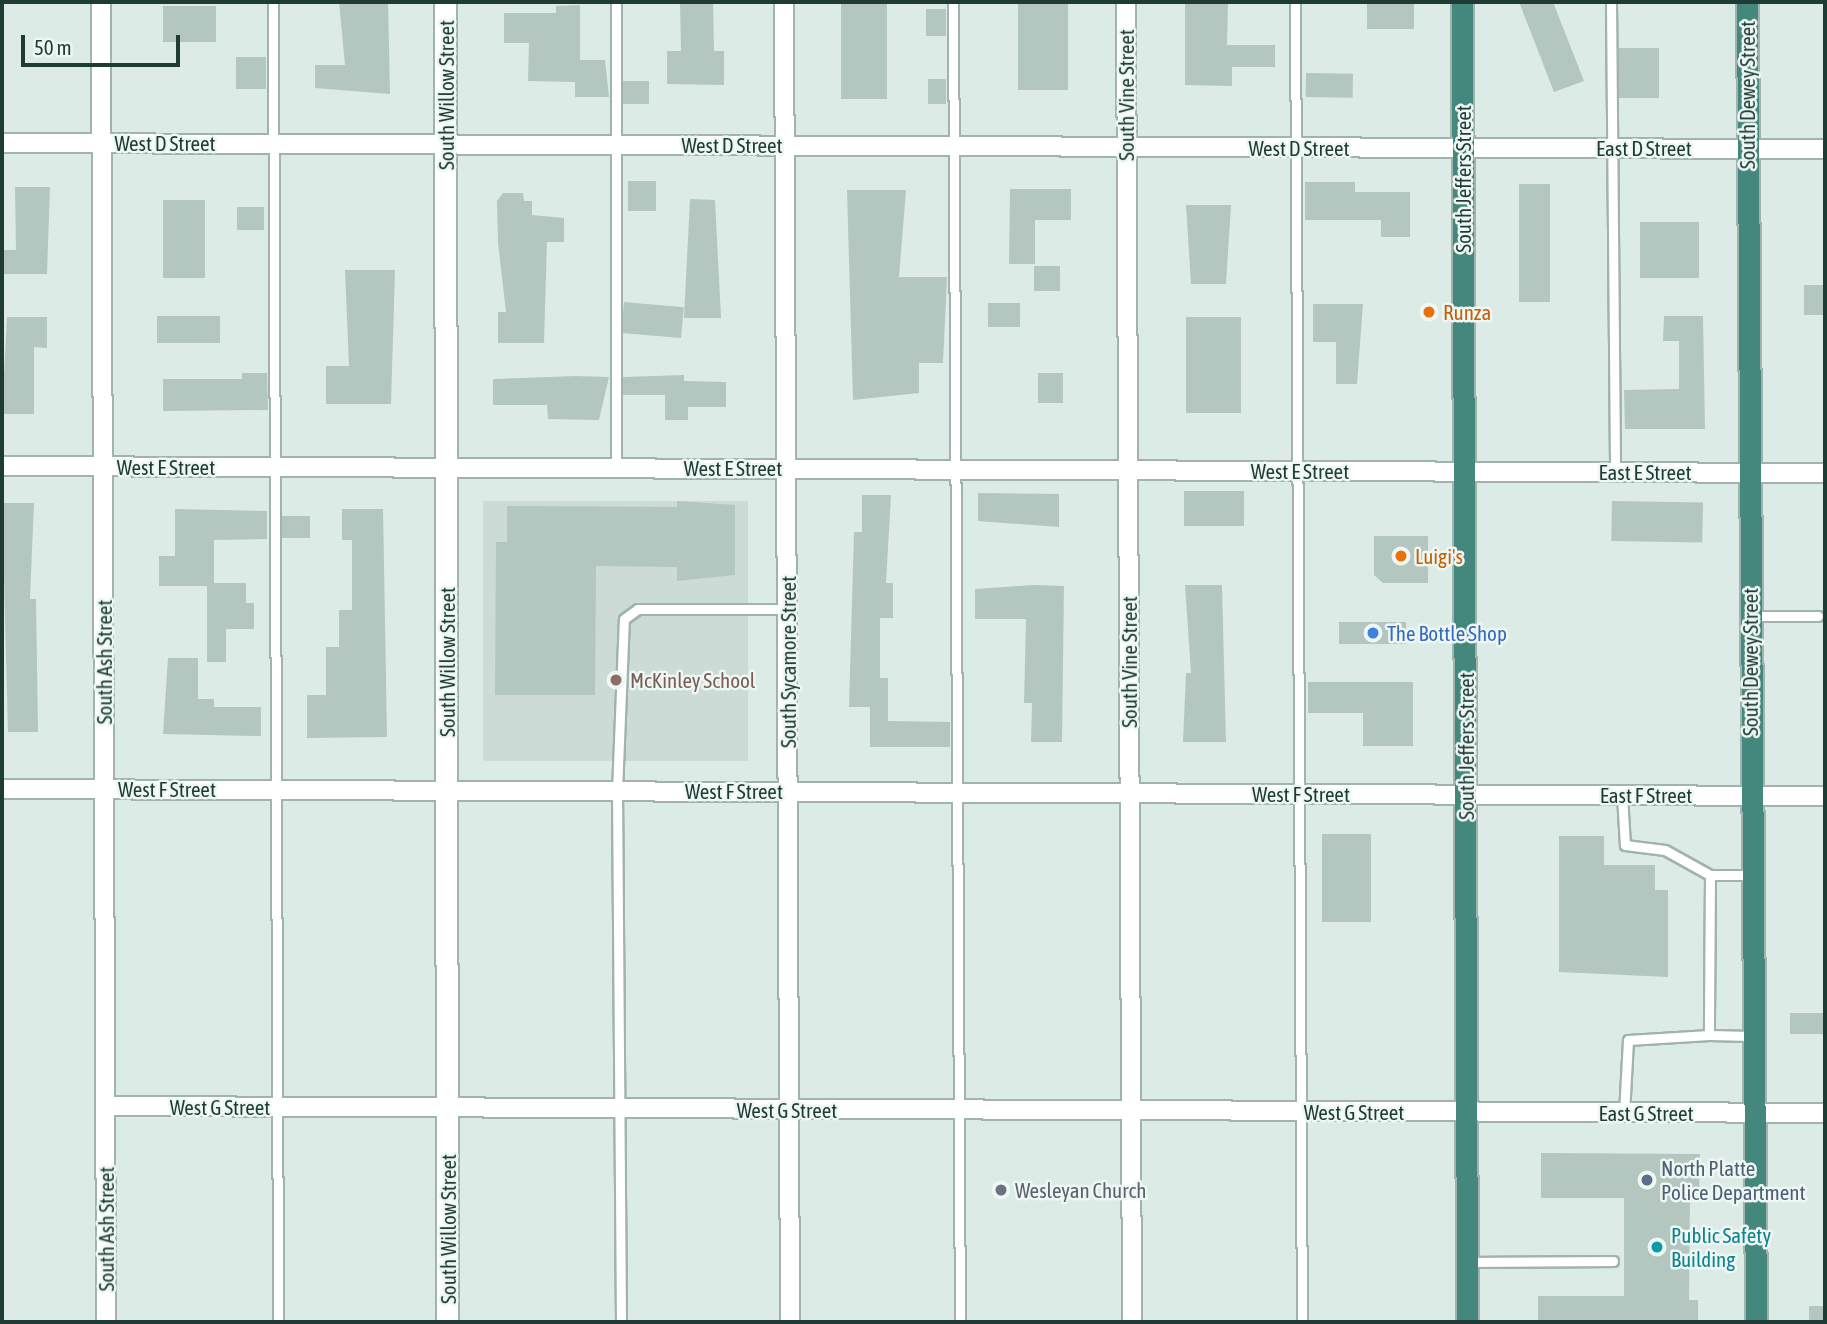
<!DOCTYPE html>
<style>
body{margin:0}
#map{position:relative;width:1827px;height:1324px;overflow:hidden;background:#ddebe6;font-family:"Asap Condensed",sans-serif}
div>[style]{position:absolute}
.built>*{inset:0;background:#ccdbd5;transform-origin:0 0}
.building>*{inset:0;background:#b3c6bf;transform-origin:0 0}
.roads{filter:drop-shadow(2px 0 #a0b3ae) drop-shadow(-2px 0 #a0b3ae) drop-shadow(0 2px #a0b3ae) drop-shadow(0 -2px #a0b3ae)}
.service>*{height:9px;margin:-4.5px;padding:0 4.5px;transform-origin:4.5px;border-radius:4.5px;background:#fff}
.minor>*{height:18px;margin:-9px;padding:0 9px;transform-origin:9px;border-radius:9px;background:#fff}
.secondary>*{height:21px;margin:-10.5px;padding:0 10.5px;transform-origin:10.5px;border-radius:10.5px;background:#fff}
.trunk>*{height:21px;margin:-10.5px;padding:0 10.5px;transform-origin:10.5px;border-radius:10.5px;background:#43877d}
.dots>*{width:19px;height:19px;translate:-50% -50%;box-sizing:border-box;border:4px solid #eef7f3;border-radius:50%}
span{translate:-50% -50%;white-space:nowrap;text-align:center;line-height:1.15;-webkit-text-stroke:5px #eef7f3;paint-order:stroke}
.street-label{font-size:21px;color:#1e3b36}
.food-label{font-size:21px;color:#c56008}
.left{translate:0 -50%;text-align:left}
.shop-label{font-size:21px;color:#366cbe}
.education-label{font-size:21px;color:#785e54}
.service-label{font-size:21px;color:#4e5e75}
.worship-label{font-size:21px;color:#5b616d}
.culture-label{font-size:21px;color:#0d838f}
.frame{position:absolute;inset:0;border:4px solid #1e3b36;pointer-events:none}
.scale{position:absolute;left:21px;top:35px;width:159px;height:32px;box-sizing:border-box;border:4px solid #1e3b36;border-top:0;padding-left:9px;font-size:21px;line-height:24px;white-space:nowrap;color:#1e3b36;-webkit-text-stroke:5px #eef7f3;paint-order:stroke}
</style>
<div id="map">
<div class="built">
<i style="left:483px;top:501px;width:265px;height:260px"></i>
</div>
<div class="building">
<i style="clip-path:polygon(339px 2px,388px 2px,390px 94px,315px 88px,315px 65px,345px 65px)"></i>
<i style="clip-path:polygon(680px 2px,713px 2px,714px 51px,724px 51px,724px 85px,667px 84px,667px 51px,681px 51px)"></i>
<i style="left:841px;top:2px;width:46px;height:97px"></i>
<i style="left:1018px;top:2px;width:50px;height:88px"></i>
<i style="clip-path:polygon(1185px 2px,1228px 2px,1227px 45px,1275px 45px,1275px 67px,1232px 67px,1232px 86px,1185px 85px)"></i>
<i style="left:1367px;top:2px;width:47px;height:27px"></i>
<i style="clip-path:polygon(1519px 2px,1553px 2px,1584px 81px,1554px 92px)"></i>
<i style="clip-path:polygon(580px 5px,580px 60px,605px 60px,609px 97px,575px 97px,575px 82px,528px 81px,529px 43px,504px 43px,504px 13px,556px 13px,556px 6px)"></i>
<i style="left:163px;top:6px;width:53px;height:36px"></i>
<i style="left:946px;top:9px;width:27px;height:20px;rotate:90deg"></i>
<i style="left:1618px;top:48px;width:41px;height:50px"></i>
<i style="left:236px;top:57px;width:30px;height:32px"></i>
<i style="left:1306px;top:73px;width:47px;height:24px;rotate:1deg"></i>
<i style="left:928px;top:79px;width:18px;height:25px"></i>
<i style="left:623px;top:81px;width:26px;height:23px"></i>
<i style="left:628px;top:181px;width:28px;height:30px"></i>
<i style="clip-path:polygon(1305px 182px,1355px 182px,1355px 192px,1410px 192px,1410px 237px,1381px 237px,1381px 220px,1305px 220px)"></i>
<i style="left:1550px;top:184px;width:118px;height:31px;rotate:90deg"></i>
<i style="clip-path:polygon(15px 187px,50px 187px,47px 274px,2px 274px,2px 250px,16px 250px)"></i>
<i style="clip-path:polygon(1010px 189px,1071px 189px,1071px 220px,1035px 220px,1035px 264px,1009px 264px)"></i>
<i style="clip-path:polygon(847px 190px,906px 190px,899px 277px,947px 277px,943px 363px,919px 363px,919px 393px,853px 400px)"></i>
<i style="clip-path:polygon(503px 193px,523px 193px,524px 201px,532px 201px,532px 215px,564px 218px,564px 242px,547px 242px,544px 343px,498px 343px,498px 312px,506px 312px,498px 243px,497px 201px)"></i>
<i style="clip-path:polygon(690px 199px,715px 200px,721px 318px,684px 318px)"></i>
<i style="left:163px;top:200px;width:42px;height:78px"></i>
<i style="clip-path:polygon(1186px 205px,1231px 205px,1226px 284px,1191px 284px)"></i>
<i style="left:237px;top:207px;width:27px;height:23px"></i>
<i style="left:1640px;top:222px;width:59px;height:56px"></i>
<i style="left:1034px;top:266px;width:26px;height:25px"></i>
<i style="clip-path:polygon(345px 270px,395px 270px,391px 404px,326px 404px,326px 366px,349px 366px)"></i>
<i style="left:1804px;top:285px;width:21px;height:30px"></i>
<i style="left:624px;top:302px;width:60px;height:31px;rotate:5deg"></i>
<i style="left:988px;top:303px;width:32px;height:24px"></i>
<i style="clip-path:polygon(1313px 304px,1363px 304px,1357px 384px,1336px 384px,1336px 342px,1313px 342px)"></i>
<i style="left:157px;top:316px;width:63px;height:27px"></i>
<i style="clip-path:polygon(1664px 316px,1703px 316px,1705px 429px,1625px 429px,1624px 390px,1679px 389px,1679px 341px,1663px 341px)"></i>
<i style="clip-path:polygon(7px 317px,47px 317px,47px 348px,34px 347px,34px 414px,2px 414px)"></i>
<i style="left:1186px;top:317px;width:55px;height:96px"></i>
<i style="clip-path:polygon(242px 373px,267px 373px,268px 410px,163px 411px,163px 379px,242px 379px)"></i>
<i style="left:1038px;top:373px;width:25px;height:30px"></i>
<i style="clip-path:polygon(684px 375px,684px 381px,726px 382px,726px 407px,688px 407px,688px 420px,665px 420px,665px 395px,623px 395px,623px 377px)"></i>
<i style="clip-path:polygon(576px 376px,609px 377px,599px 420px,548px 419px,547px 405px,493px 405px,493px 379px)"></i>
<i style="left:1184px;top:491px;width:60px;height:35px"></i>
<i style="clip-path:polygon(978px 493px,1059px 494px,1059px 527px,978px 521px)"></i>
<i style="clip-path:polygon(862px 495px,891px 495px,886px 583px,893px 583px,893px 618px,880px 618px,880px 678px,888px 678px,888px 721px,950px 722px,950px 747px,870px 747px,870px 707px,849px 707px,854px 532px,862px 532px)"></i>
<i style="clip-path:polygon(677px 501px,735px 505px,735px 575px,677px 581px,677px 567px,596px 566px,595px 695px,495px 695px,496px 542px,507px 542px,507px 506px,677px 507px)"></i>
<i style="left:1612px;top:501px;width:91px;height:40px;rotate:1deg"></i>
<i style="clip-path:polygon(2px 503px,34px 503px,30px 599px,36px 599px,38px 732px,8px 732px)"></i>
<i style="clip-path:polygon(175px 509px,267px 511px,267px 539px,214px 540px,214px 583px,246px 583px,246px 603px,254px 603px,254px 629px,226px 629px,226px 662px,207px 662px,207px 586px,159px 586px,159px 556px,175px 556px)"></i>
<i style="clip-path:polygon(342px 509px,383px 509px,387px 737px,307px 738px,307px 695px,326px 695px,326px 647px,339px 647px,339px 610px,352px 610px,352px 540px,342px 540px)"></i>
<i style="left:282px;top:516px;width:28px;height:22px"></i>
<i style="clip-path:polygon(1374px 536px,1428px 536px,1428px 583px,1383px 583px,1374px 575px)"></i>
<i style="clip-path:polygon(1034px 585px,1064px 586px,1062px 742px,1031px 742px,1032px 703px,1024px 703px,1026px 619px,975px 619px,975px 589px)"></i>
<i style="clip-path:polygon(1185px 585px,1222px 585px,1226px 742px,1183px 742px,1186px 673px,1191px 673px)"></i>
<i style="left:1339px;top:622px;width:67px;height:22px"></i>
<i style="clip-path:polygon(168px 658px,198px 658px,198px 699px,214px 699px,214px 707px,261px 707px,261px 736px,163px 734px)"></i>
<i style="clip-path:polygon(1308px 682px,1413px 682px,1413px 746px,1363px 746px,1363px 713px,1308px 713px)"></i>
<i style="left:1322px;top:834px;width:49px;height:88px"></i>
<i style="clip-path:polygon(1559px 836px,1604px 836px,1604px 865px,1655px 865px,1655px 890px,1668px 890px,1668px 977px,1559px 972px)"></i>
<i style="left:1790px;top:1013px;width:35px;height:21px"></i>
<i style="clip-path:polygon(1541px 1153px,1700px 1154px,1699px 1194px,1690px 1194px,1689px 1300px,1698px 1300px,1698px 1322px,1538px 1322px,1538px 1296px,1624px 1296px,1624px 1198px,1541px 1198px)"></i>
<i style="left:1809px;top:1306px;width:16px;height:16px"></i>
</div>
<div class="roads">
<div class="service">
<i style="left:273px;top:2px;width:1320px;rotate:89.78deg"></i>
<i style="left:616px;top:2px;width:466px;rotate:90deg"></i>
<i style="left:953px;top:2px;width:1320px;rotate:89.7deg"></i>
<i style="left:1295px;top:2px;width:1320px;rotate:89.7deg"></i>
<i style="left:1611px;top:2px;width:470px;rotate:89.5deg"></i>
<i style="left:1752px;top:616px;width:66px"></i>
<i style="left:1622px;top:795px;width:50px;rotate:86.6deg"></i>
<i style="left:1625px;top:845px;width:40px;rotate:7.1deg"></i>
<i style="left:1665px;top:850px;width:51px;rotate:29.1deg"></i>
<i style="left:1710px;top:875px;width:160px;rotate:90.4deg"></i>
<i style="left:1709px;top:1035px;width:81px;rotate:176.5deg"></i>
<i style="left:1628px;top:1040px;width:73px;rotate:93.1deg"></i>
<i style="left:1710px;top:875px;width:41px"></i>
<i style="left:1709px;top:1035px;width:42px;rotate:1.4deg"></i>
<i style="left:1467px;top:1262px;width:146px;rotate:-0.4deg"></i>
<i style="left:621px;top:1322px;width:531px;rotate:-90.43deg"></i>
<i style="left:617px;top:791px;width:172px;rotate:-87.7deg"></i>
<i style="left:624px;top:619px;width:17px;rotate:-36deg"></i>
<i style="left:638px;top:609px;width:150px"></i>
</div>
<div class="minor">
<i style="left:101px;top:2px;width:1320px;rotate:89.78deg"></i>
<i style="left:784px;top:2px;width:1320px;rotate:89.74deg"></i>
<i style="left:1126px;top:2px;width:1320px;rotate:89.74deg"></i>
<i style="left:2px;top:143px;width:1823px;rotate:0.19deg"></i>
<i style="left:2px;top:466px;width:1823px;rotate:0.22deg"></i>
<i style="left:2px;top:789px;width:1823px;rotate:0.22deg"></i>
<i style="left:107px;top:1106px;width:1718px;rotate:0.23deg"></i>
</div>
<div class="secondary">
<i style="left:445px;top:2px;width:1320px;rotate:89.91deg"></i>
</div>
<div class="trunk">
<i style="left:1462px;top:2px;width:1320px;rotate:89.78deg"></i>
<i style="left:1747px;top:2px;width:1320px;rotate:89.61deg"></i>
</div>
</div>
<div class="dots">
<i style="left:1429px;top:312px;background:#e8710a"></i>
<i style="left:1401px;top:556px;background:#e8710a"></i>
<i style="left:1373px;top:633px;background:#3f7fe0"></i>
<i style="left:616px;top:680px;background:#8d6e63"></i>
<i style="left:1647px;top:1180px;background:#5c6f8a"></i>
<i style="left:1001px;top:1190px;background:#6b7280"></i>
<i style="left:1657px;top:1247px;background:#0f9aa8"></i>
</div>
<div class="street-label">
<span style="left:446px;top:95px;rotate:-90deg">South Willow Street</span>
<span style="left:1126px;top:95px;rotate:-90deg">South Vine Street</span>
<span style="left:1747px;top:95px;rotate:-90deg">South Dewey Street</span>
<span style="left:165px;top:143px">West D Street</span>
<span style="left:732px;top:145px">West D Street</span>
<span style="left:1299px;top:148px">West D Street</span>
<span style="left:1644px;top:148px">East D Street</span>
<span style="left:1463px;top:179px;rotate:-90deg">South Jeffers Street</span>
<span style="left:166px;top:467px">West E Street</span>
<span style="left:733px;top:468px">West E Street</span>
<span style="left:1300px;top:471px">West E Street</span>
<span style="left:1645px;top:472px">East E Street</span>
<span style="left:104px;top:662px;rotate:-90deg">South Ash Street</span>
<span style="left:447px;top:662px;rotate:-90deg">South Willow Street</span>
<span style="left:788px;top:662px;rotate:-90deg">South Sycamore Street</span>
<span style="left:1129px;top:662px;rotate:-90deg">South Vine Street</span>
<span style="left:1750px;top:662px;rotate:-90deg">South Dewey Street</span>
<span style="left:1466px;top:746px;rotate:-90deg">South Jeffers Street</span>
<span style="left:167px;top:789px">West F Street</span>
<span style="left:734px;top:791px">West F Street</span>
<span style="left:1301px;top:794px">West F Street</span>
<span style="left:1646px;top:795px">East F Street</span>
<span style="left:220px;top:1107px">West G Street</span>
<span style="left:787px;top:1110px">West G Street</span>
<span style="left:1354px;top:1112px">West G Street</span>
<span style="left:1646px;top:1113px">East G Street</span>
<span style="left:106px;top:1229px;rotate:-90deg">South Ash Street</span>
<span style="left:448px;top:1229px;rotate:-90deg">South Willow Street</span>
</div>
<div class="food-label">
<span class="left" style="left:1443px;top:312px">Runza</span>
<span class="left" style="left:1415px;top:556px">Luigi's</span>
</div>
<div class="shop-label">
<span class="left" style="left:1387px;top:633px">The Bottle Shop</span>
</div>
<div class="education-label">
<span class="left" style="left:630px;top:680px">McKinley School</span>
</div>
<div class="service-label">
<span class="left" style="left:1661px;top:1180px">North Platte<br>Police Department</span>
</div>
<div class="worship-label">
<span class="left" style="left:1015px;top:1190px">Wesleyan Church</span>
</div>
<div class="culture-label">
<span class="left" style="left:1671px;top:1247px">Public Safety<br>Building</span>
</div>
<div class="frame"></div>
<div class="scale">50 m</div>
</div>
